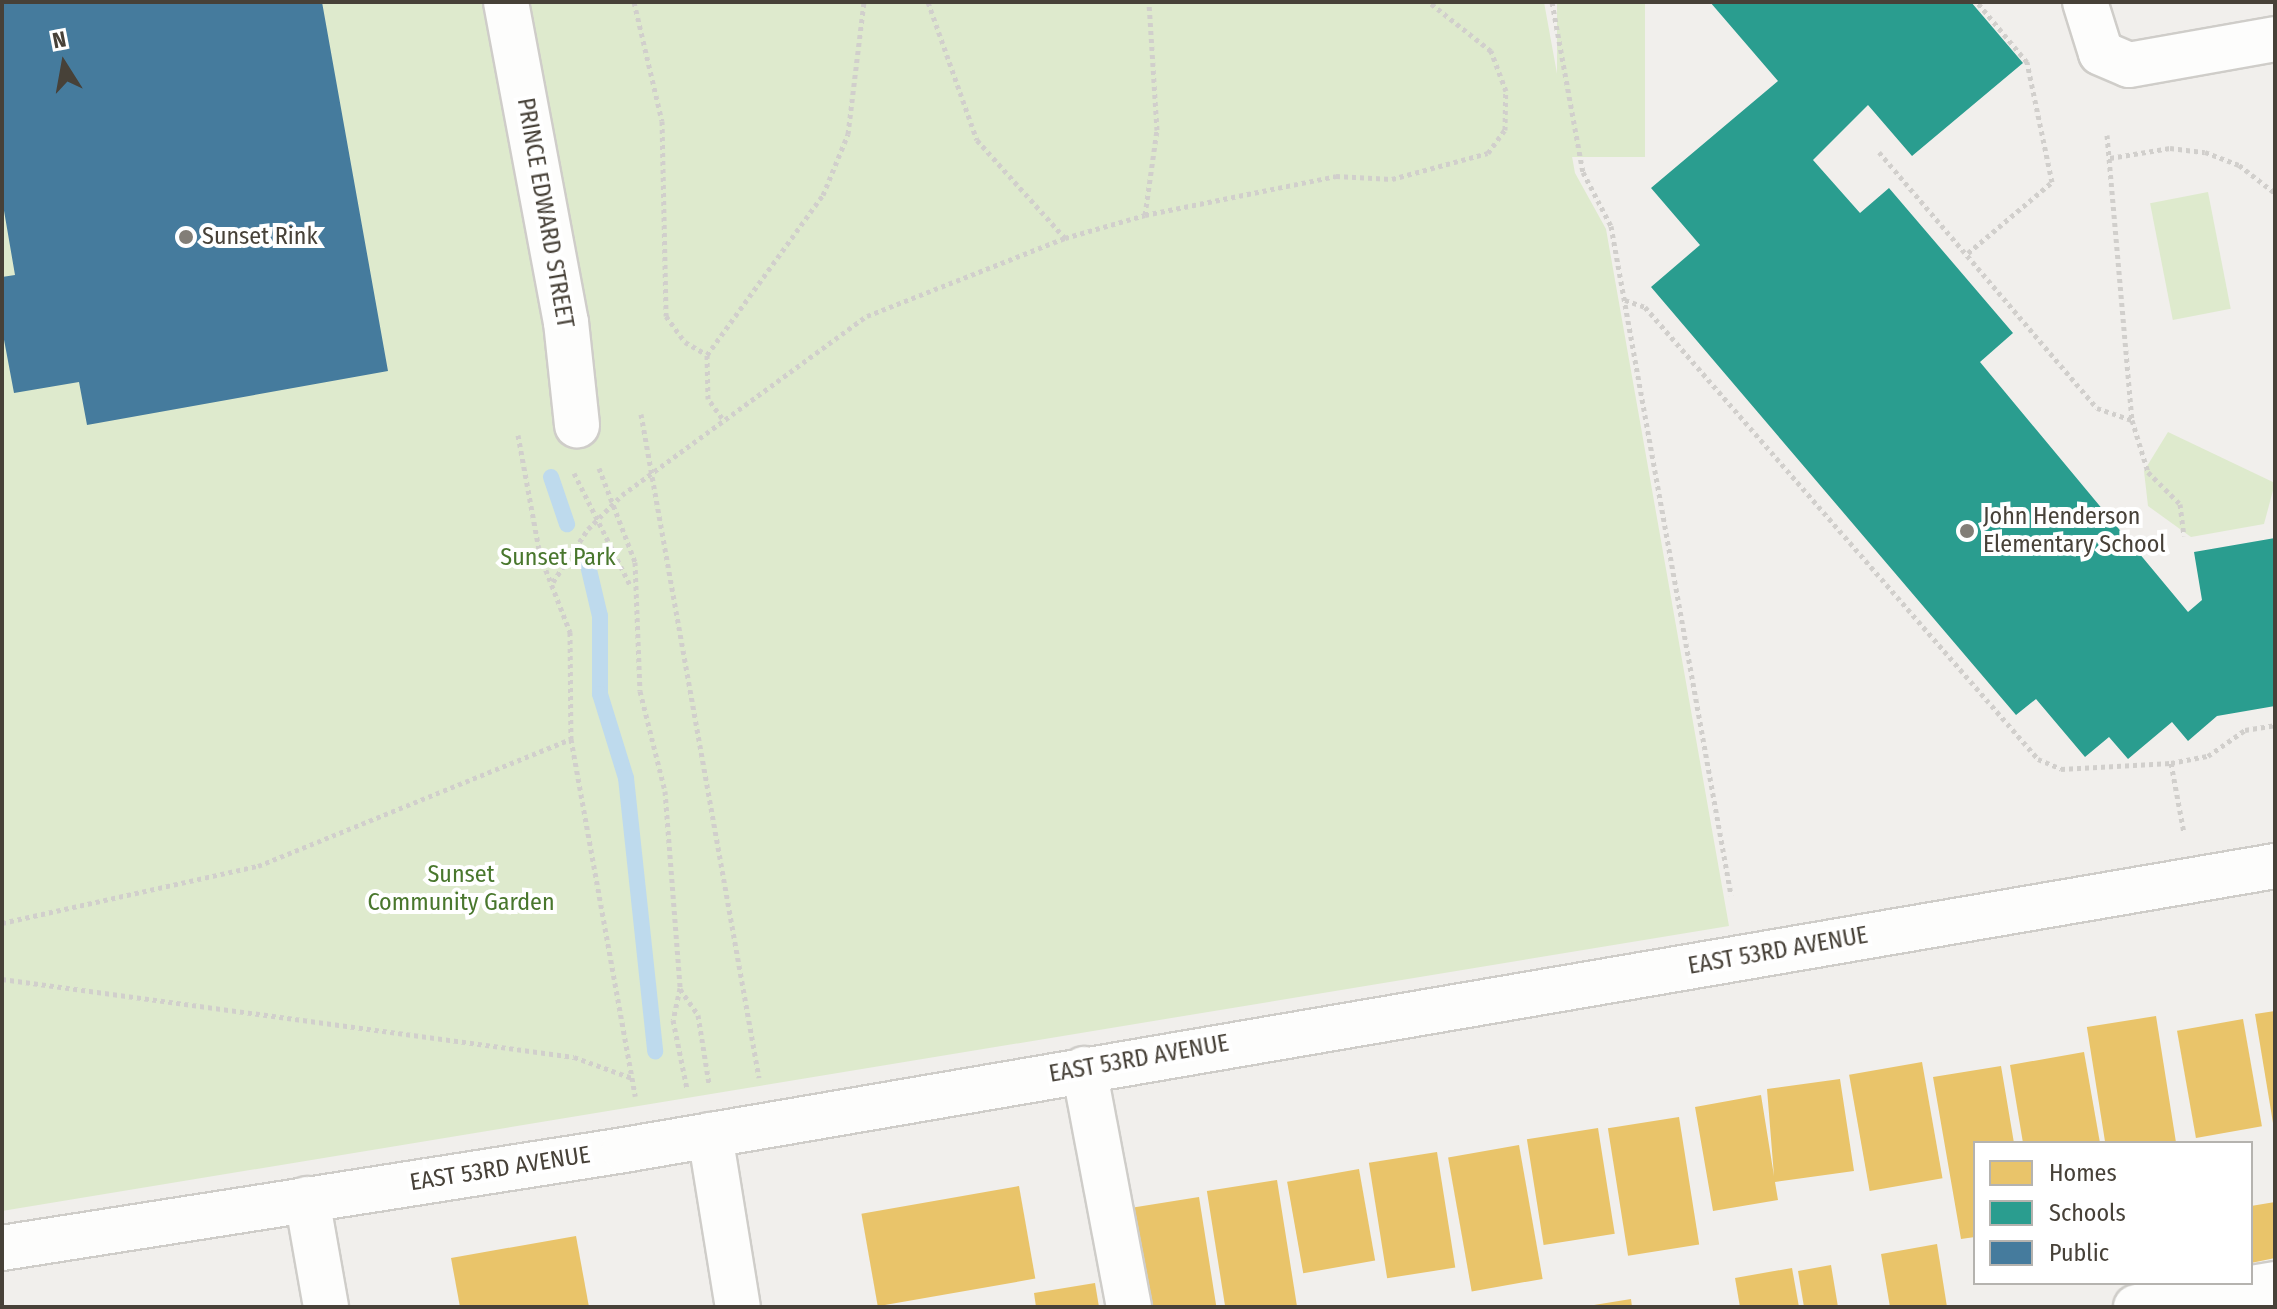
<!DOCTYPE html>
<style>
body{margin:0}
#map{position:relative;width:2277px;height:1309px;overflow:hidden;background:#f1efec;font-family:"Fira Sans Condensed",sans-serif}
div>[style]{position:absolute}
.green>*{inset:0;background:#deeacd;transform-origin:0 0}
.homes>*{inset:0;background:#e9c46a;transform-origin:0 0}
.schools>*{inset:0;background:#2a9d8f}
.public>*{inset:0;background:#457b9d}
.stream>*{height:16px;margin:-8px;padding:0 8px;transform-origin:8px;border-radius:8px;background:#bedaed}
.path>*{height:5px;margin-top:-2.5px;transform-origin:0;background:repeating-linear-gradient(90deg,#d1cfcc 0 4px,transparent 0 8px)}
.roads{filter:drop-shadow(2px 0 #cfcdc9) drop-shadow(-2px 0 #cfcdc9) drop-shadow(0 2px #cfcdc9) drop-shadow(0 -2px #cfcdc9)}
.minor>*{height:44px;margin:-22px;padding:0 22px;transform-origin:22px;border-radius:22px;background:#fdfdfc}
.dots>*{width:22px;height:22px;translate:-50% -50%;box-sizing:border-box;border:4px solid #fff;border-radius:50%}
span{translate:-50% -50%;white-space:nowrap;text-align:center;line-height:1.15;-webkit-text-stroke:8px #fff;paint-order:stroke}
.street-label{font-size:24px;color:#474138}
.poi-label{font-size:24px;color:#474138}
.left{translate:0 -50%;text-align:left}
.park-label{font-size:24px;color:#49772d}
.frame{position:absolute;inset:0;border:4px solid #474138;pointer-events:none}
.legend{position:absolute;left:1973px;top:1141px;width:280px;height:144px;box-sizing:border-box;background:#fff;border:2px solid #b5b3af;margin:0;padding:10px 14px;list-style:none;font-size:24px;color:#474138}
.legend li{display:flex;align-items:center;gap:16px;height:40px}
.legend b{width:40px;border:2px solid #b5b3af}
.north{position:absolute;left:24px;top:24px;width:80px;height:80px;-webkit-text-stroke:6px #fff;paint-order:stroke;rotate:349deg;font-size:22px;font-weight:700;line-height:32px;text-align:center;color:#474138}
.north::after{content:'';display:block;margin:auto;width:28px;height:36px;background:#474138;clip-path:polygon(50% 0,100% 100%,50% 72%,0 100%)}
</style>
<div id="map">
<div class="green">
<i style="clip-path:polygon(2px 2px,1544px 2px,1575px 173px,1606px 229px,1729px 926px,2px 1211px)"></i>
<i style="left:1557px;top:2px;width:88px;height:155px"></i>
<i style="left:2208px;top:192px;width:119px;height:59px;rotate:79deg"></i>
<i style="clip-path:polygon(2168px 432px,2275px 483px,2264px 524px,2191px 537px,2148px 506px,2144px 471px)"></i>
</div>
<div class="homes">
<i style="clip-path:polygon(2275px 1011px,2275px 1123px,2273px 1123px,2255px 1014px)"></i>
<i style="left:2156px;top:1016px;width:128px;height:70px;rotate:81deg"></i>
<i style="left:2243px;top:1019px;width:109px;height:67px;rotate:80deg"></i>
<i style="clip-path:polygon(2084px 1052px,2100px 1143px,2023px 1143px,2010px 1065px)"></i>
<i style="left:1922px;top:1062px;width:118px;height:74px;rotate:80deg"></i>
<i style="clip-path:polygon(2001px 1066px,2014px 1143px,1975px 1143px,1975px 1237px,1961px 1239px,1933px 1077px)"></i>
<i style="clip-path:polygon(1840px 1079px,1854px 1171px,1775px 1182px,1778px 1200px,1713px 1211px,1695px 1107px,1761px 1095px,1774px 1176px,1767px 1089px)"></i>
<i style="left:1679px;top:1117px;width:129px;height:72px;rotate:81deg"></i>
<i style="left:1598px;top:1128px;width:107px;height:72px;rotate:81deg"></i>
<i style="left:1519px;top:1145px;width:136px;height:72px;rotate:80deg"></i>
<i style="left:1437px;top:1152px;width:117px;height:69px;rotate:81deg"></i>
<i style="left:1359px;top:1169px;width:93px;height:73px;rotate:80deg"></i>
<i style="left:1277px;top:1180px;width:129px;height:71px;rotate:81deg"></i>
<i style="left:1019px;top:1186px;width:94px;height:160px;rotate:80deg"></i>
<i style="left:1199px;top:1197px;width:111px;height:68px;rotate:81deg"></i>
<i style="clip-path:polygon(2275px 1202px,2275px 1258px,2251px 1263px,2251px 1206px)"></i>
<i style="clip-path:polygon(576px 1236px,589px 1307px,460px 1307px,451px 1258px)"></i>
<i style="clip-path:polygon(1937px 1244px,1947px 1307px,1890px 1307px,1881px 1254px)"></i>
<i style="clip-path:polygon(1831px 1265px,1838px 1307px,1804px 1307px,1798px 1271px)"></i>
<i style="clip-path:polygon(1792px 1268px,1799px 1307px,1740px 1307px,1735px 1278px)"></i>
<i style="clip-path:polygon(1095px 1283px,1099px 1307px,1036px 1307px,1034px 1293px)"></i>
<i style="clip-path:polygon(1631px 1299px,1632px 1307px,1594px 1307px,1594px 1305px)"></i>
</div>
<div class="schools">
<i style="clip-path:polygon(1710px 2px,1971px 2px,2023px 63px,1912px 156px,1868px 105px,1813px 160px,1860px 213px,1889px 188px,2013px 333px,1980px 362px,2188px 612px,2202px 600px,2194px 552px,2275px 538px,2275px 706px,2217px 716px,2188px 741px,2172px 722px,2128px 759px,2109px 737px,2085px 757px,2036px 699px,2016px 715px,1651px 287px,1700px 245px,1651px 188px,1778px 81px)"></i>
</div>
<div class="public">
<i style="clip-path:polygon(2px 2px,322px 2px,388px 371px,87px 425px,79px 382px,14px 393px,2px 329px,2px 277px,15px 275px,2px 199px)"></i>
</div>
<div class="stream">
<i style="left:551px;top:477px;width:50px;rotate:71.2deg"></i>
<i style="left:586px;top:557px;width:61px;rotate:76.7deg"></i>
<i style="left:600px;top:616px;width:78px;rotate:90deg"></i>
<i style="left:600px;top:694px;width:88px;rotate:72.8deg"></i>
<i style="left:626px;top:778px;width:275px;rotate:83.9deg"></i>
</div>
<div class="path">
<i style="left:634px;top:2px;width:122px;rotate:76.8deg"></i>
<i style="left:662px;top:121px;width:195px;rotate:88.8deg"></i>
<i style="left:666px;top:316px;width:32px;rotate:54deg"></i>
<i style="left:685px;top:342px;width:24px;rotate:30deg"></i>
<i style="left:928px;top:2px;width:146px;rotate:70.5deg"></i>
<i style="left:977px;top:140px;width:132px;rotate:48.1deg"></i>
<i style="left:1552px;top:2px;width:173px;rotate:79.7deg"></i>
<i style="left:1583px;top:172px;width:61px;rotate:62.6deg"></i>
<i style="left:1611px;top:226px;width:680px;rotate:79.83deg"></i>
<i style="left:2107px;top:135px;width:286px;rotate:85deg"></i>
<i style="left:2132px;top:420px;width:54px;rotate:72.9deg"></i>
<i style="left:2148px;top:472px;width:45px;rotate:45deg"></i>
<i style="left:2180px;top:504px;width:32px;rotate:83deg"></i>
<i style="left:1879px;top:152px;width:336px;rotate:49.6deg"></i>
<i style="left:2097px;top:408px;width:37px;rotate:19deg"></i>
<i style="left:2110px;top:158px;width:61px;rotate:-9.5deg"></i>
<i style="left:2170px;top:148px;width:35px;rotate:7deg"></i>
<i style="left:2205px;top:152px;width:36px;rotate:21deg"></i>
<i style="left:2239px;top:165px;width:46px;rotate:37.9deg"></i>
<i style="left:1145px;top:215px;width:86px;rotate:-82deg"></i>
<i style="left:1157px;top:130px;width:128px;rotate:-93.6deg"></i>
<i style="left:1968px;top:253px;width:110px;rotate:-40.2deg"></i>
<i style="left:2052px;top:182px;width:123px;rotate:-101.8deg"></i>
<i style="left:2027px;top:62px;width:78px;rotate:-129.8deg"></i>
<i style="left:1625px;top:300px;width:21px;rotate:19deg"></i>
<i style="left:1645px;top:307px;width:599px;rotate:48.99deg"></i>
<i style="left:2038px;top:759px;width:25px;rotate:23deg"></i>
<i style="left:2061px;top:769px;width:110px;rotate:-3.1deg"></i>
<i style="left:2171px;top:763px;width:38px;rotate:-11deg"></i>
<i style="left:2208px;top:756px;width:45px;rotate:-35.1deg"></i>
<i style="left:2245px;top:730px;width:30px;rotate:-9deg"></i>
<i style="left:641px;top:414px;width:674px;rotate:79.92deg"></i>
<i style="left:722px;top:418px;width:24px;rotate:-126deg"></i>
<i style="left:708px;top:399px;width:44px;rotate:-91.3deg"></i>
<i style="left:707px;top:355px;width:198px;rotate:-54.1deg"></i>
<i style="left:823px;top:195px;width:66px;rotate:-67.7deg"></i>
<i style="left:848px;top:134px;width:133px;rotate:-83.1deg"></i>
<i style="left:518px;top:435px;width:122px;rotate:79.6deg"></i>
<i style="left:540px;top:555px;width:83px;rotate:68.7deg"></i>
<i style="left:570px;top:632px;width:107px;rotate:89.5deg"></i>
<i style="left:571px;top:739px;width:363px;rotate:79.8deg"></i>
<i style="left:599px;top:468px;width:101px;rotate:69deg"></i>
<i style="left:635px;top:562px;width:129px;rotate:87.8deg"></i>
<i style="left:640px;top:691px;width:103px;rotate:76deg"></i>
<i style="left:665px;top:791px;width:198px;rotate:85.6deg"></i>
<i style="left:680px;top:988px;width:33px;rotate:102deg"></i>
<i style="left:673px;top:1020px;width:70px;rotate:78.5deg"></i>
<i style="left:574px;top:473px;width:125px;rotate:63.4deg"></i>
<i style="left:553px;top:582px;width:64px;rotate:-56.6deg"></i>
<i style="left:588px;top:529px;width:48px;rotate:-45deg"></i>
<i style="left:622px;top:495px;width:303px;rotate:-36.2deg"></i>
<i style="left:867px;top:316px;width:213px;rotate:-21.5deg"></i>
<i style="left:1065px;top:238px;width:83px;rotate:-16deg"></i>
<i style="left:1145px;top:215px;width:195px;rotate:-11.5deg"></i>
<i style="left:1336px;top:176px;width:56px;rotate:3.1deg"></i>
<i style="left:1392px;top:179px;width:99px;rotate:-15.2deg"></i>
<i style="left:1488px;top:153px;width:29px;rotate:-54deg"></i>
<i style="left:1505px;top:130px;width:39px;rotate:-89deg"></i>
<i style="left:1506px;top:91px;width:43px;rotate:-110.6deg"></i>
<i style="left:1491px;top:51px;width:79px;rotate:-141.7deg"></i>
<i style="left:2171px;top:763px;width:71px;rotate:79.5deg"></i>
<i style="left:2px;top:923px;width:262px;rotate:-12.6deg"></i>
<i style="left:258px;top:866px;width:338px;rotate:-22.1deg"></i>
<i style="left:2px;top:979px;width:577px;rotate:7.77deg"></i>
<i style="left:574px;top:1057px;width:62px;rotate:19.9deg"></i>
<i style="left:680px;top:989px;width:32px;rotate:55deg"></i>
<i style="left:698px;top:1015px;width:70px;rotate:80.9deg"></i>
</div>
<div class="roads">
<div class="minor">
<i style="left:506px;top:2px;width:326px;rotate:79.4deg"></i>
<i style="left:566px;top:322px;width:104px;rotate:83.9deg"></i>
<i style="left:2085px;top:2px;width:53px;rotate:72.6deg"></i>
<i style="left:2101px;top:53px;width:30px;rotate:23deg"></i>
<i style="left:2129px;top:65px;width:148px;rotate:-10.1deg"></i>
<i style="left:1084px;top:1069px;width:242px;rotate:79.3deg"></i>
<i style="left:710px;top:1135px;width:174px;rotate:80.8deg"></i>
<i style="left:307px;top:1199px;width:110px;rotate:80deg"></i>
<i style="left:2px;top:1248px;width:630px;rotate:-8.95deg"></i>
<i style="left:624px;top:1150px;width:1675px;rotate:-9.76deg"></i>
<i style="left:2136px;top:1307px;width:141px;rotate:-9.4deg"></i>
</div>
</div>
<div class="dots">
<i style="left:186px;top:237px;background:#827e77"></i>
<i style="left:1967px;top:531px;background:#827e77"></i>
</div>
<div class="street-label">
<span style="left:545px;top:213px;rotate:80deg">PRINCE EDWARD STREET</span>
<span style="left:1778px;top:951px;rotate:-10deg">EAST 53RD AVENUE</span>
<span style="left:1139px;top:1059px;rotate:-10deg">EAST 53RD AVENUE</span>
<span style="left:500px;top:1169px;rotate:-9deg">EAST 53RD AVENUE</span>
</div>
<div class="poi-label">
<span class="left" style="left:202px;top:237px">Sunset Rink</span>
<span class="left" style="left:1983px;top:531px">John Henderson<br>Elementary School</span>
</div>
<div class="park-label">
<span style="left:558px;top:558px">Sunset Park</span>
<span style="left:461px;top:889px">Sunset<br>Community Garden</span>
</div>
<div class="frame"></div>
<ul class="legend">
<li><b style="height:22px;background:#e9c46a"></b>Homes</li>
<li><b style="height:22px;background:#2a9d8f"></b>Schools</li>
<li><b style="height:22px;background:#457b9d"></b>Public</li>
</ul>
<div class="north">N</div>
</div>
